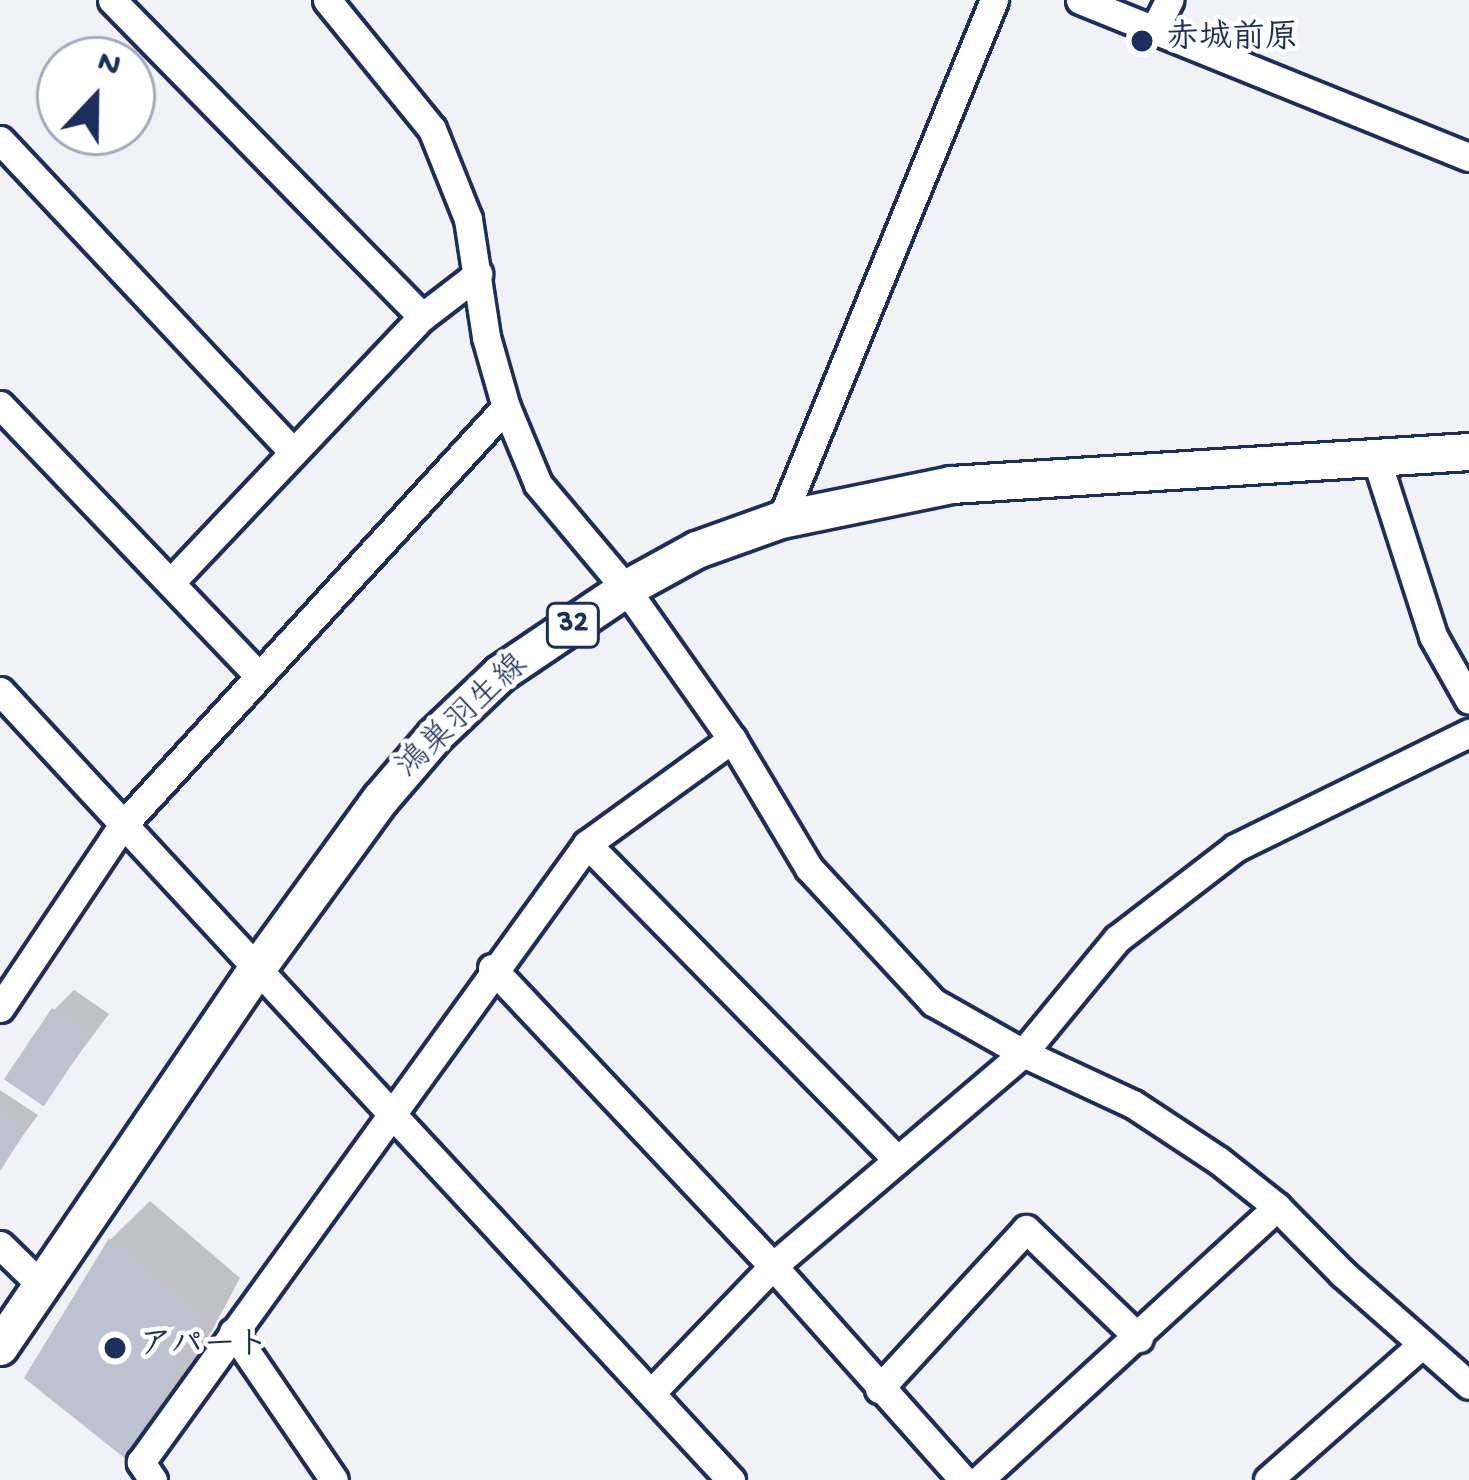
<!DOCTYPE html>
<meta charset="utf-8">
<style>
body{margin:0}
#map{position:relative;width:1469px;height:1480px;overflow:hidden;background:#f1f2f5;font-family:"Gochi Hand","Klee One",sans-serif}
div>[style]{position:absolute}
.shadow>*{inset:0;background:#0003}
.building>*{inset:0;background:#bcc2d0;transform-origin:0 0}
.roads{filter:drop-shadow(3px 0 #1b2f5e) drop-shadow(-3px 0 #1b2f5e) drop-shadow(0 3px #1b2f5e) drop-shadow(0 -3px #1b2f5e)}
.minor>*{height:27px;margin:-13.5px;padding:0 13.5px;transform-origin:13.5px;border-radius:13.5px;background:#fff}
.major>*{height:36px;margin:-18px;padding:0 18px;transform-origin:18px;border-radius:18px;background:#fff}
.dots>*{width:33px;height:33px;translate:-50% -50%;box-sizing:border-box;border:6px solid #fff;border-radius:50%}
span{translate:-50% -50%;white-space:nowrap;text-align:center;line-height:1.15;-webkit-text-stroke:9px #fff;paint-order:stroke}
.shield-label span{padding:3px 9px;background:#fff;border:3px solid;border-radius:9px;-webkit-text-stroke-width:0}
.shield-label{font-size:30px;color:#1b2f5e;font-weight:700}
.poi-label{font-size:33px;color:#1b2f5e;font-weight:700}
.left{translate:0 -50%;text-align:left}
.street-label{font-size:33px;color:#1b2f5e}
.north{position:absolute;left:36px;top:36px;width:120px;height:120px;box-sizing:border-box;background:#fff;border:3px solid #a4acbf;border-radius:50%;rotate:22deg;font-size:33px;font-weight:700;line-height:48px;text-align:center;color:#1b2f5e}
.north::after{content:'';display:block;margin:auto;width:42px;height:54px;background:#1b2f5e;clip-path:polygon(50% 0,100% 100%,50% 72%,0 100%)}
</style>
<div id="map">
<div class="shadow">
<i style="clip-path:polygon(74px 990px,109px 1014px,43px 1102px,54px 1010px)"></i>
<i style="clip-path:polygon(0 1090px,38px 1115px,2px 1164px,0 1163px)"></i>
<i style="clip-path:polygon(150px 1201px,240px 1278px,165px 1418px,127px 1456px,28px 1378px,111px 1239px)"></i>
</div>
<div class="building">
<i style="left:52px;top:1008px;width:48px;height:86px;rotate:34deg"></i>
<i style="clip-path:polygon(0 1111px,27px 1129px,0 1171px)"></i>
<i style="clip-path:polygon(109px 1238px,204px 1318px,127px 1460px,24px 1378px)"></i>
</div>
<div class="roads">
<div class="minor">
<i style="left:112px;top:0;width:443px;rotate:45.6deg"></i>
<i style="left:327px;top:0;width:166px;rotate:50.9deg"></i>
<i style="left:432px;top:129px;width:97px;rotate:68.2deg"></i>
<i style="left:468px;top:219px;width:119px;rotate:81.3deg"></i>
<i style="left:486px;top:337px;width:73px;rotate:74.1deg"></i>
<i style="left:506px;top:407px;width:83px;rotate:67.4deg"></i>
<i style="left:538px;top:484px;width:137px;rotate:50deg"></i>
<i style="left:626px;top:589px;width:184px;rotate:54.8deg"></i>
<i style="left:732px;top:739px;width:150px;rotate:59.2deg"></i>
<i style="left:809px;top:868px;width:183px;rotate:47.2deg"></i>
<i style="left:933px;top:1002px;width:103px;rotate:29.5deg"></i>
<i style="left:1023px;top:1053px;width:121px;rotate:24.9deg"></i>
<i style="left:1133px;top:1104px;width:102px;rotate:33.4deg"></i>
<i style="left:1218px;top:1160px;width:75px;rotate:38.5deg"></i>
<i style="left:1277px;top:1207px;width:93px;rotate:45.4deg"></i>
<i style="left:1342px;top:1273px;width:169px;rotate:41.4deg"></i>
<i style="left:1080px;top:0;width:419px;rotate:22deg"></i>
<i style="left:1154px;top:30px;width:34px;rotate:-63deg"></i>
<i style="left:0;top:140px;width:425px;rotate:46.8deg"></i>
<i style="left:0;top:405px;width:375px;rotate:46.3deg"></i>
<i style="left:1376px;top:458px;width:187px;rotate:72.2deg"></i>
<i style="left:1433px;top:636px;width:73px;rotate:60.6deg"></i>
<i style="left:781px;top:520px;width:562px;rotate:-67.73deg"></i>
<i style="left:172px;top:581px;width:364px;rotate:-46.6deg"></i>
<i style="left:422px;top:317px;width:71px;rotate:-37.5deg"></i>
<i style="left:0;top:691px;width:1076px;rotate:47.19deg"></i>
<i style="left:587px;top:844px;width:443px;rotate:45.5deg"></i>
<i style="left:492px;top:968px;width:410px;rotate:46.7deg"></i>
<i style="left:773px;top:1266px;width:287px;rotate:48.3deg"></i>
<i style="left:0;top:1008px;width:219px;rotate:-56.2deg"></i>
<i style="left:122px;top:826px;width:568px;rotate:-47.5deg"></i>
<i style="left:0;top:1245px;width:59px;rotate:44.3deg"></i>
<i style="left:233px;top:1332px;width:179px;rotate:55.7deg"></i>
<i style="left:879px;top:1389px;width:217px;rotate:-47.4deg"></i>
<i style="left:1026px;top:1229px;width:157px;rotate:44deg"></i>
<i style="left:651px;top:1393px;width:176px;rotate:-46.2deg"></i>
<i style="left:773px;top:1266px;width:328px;rotate:-40.4deg"></i>
<i style="left:1023px;top:1053px;width:148px;rotate:-50.5deg"></i>
<i style="left:1117px;top:939px;width:149px;rotate:-37.6deg"></i>
<i style="left:1235px;top:848px;width:261px;rotate:-26.2deg"></i>
<i style="left:153px;top:1480px;width:22px;rotate:-124deg"></i>
<i style="left:141px;top:1462px;width:762px;rotate:-54.18deg"></i>
<i style="left:587px;top:844px;width:179px;rotate:-35.9deg"></i>
<i style="left:979px;top:1480px;width:404px;rotate:-42.5deg"></i>
<i style="left:1268px;top:1480px;width:205px;rotate:-41.4deg"></i>
</div>
<div class="major">
<i style="left:0;top:1347px;width:458px;rotate:-55.8deg"></i>
<i style="left:258px;top:968px;width:209px;rotate:-54deg"></i>
<i style="left:381px;top:799px;width:83px;rotate:-49.4deg"></i>
<i style="left:435px;top:736px;width:90px;rotate:-43.6deg"></i>
<i style="left:500px;top:674px;width:152px;rotate:-34deg"></i>
<i style="left:626px;top:589px;width:81px;rotate:-28.8deg"></i>
<i style="left:697px;top:550px;width:89px;rotate:-19.7deg"></i>
<i style="left:781px;top:520px;width:175px;rotate:-11.6deg"></i>
<i style="left:952px;top:485px;width:518px;rotate:-3.65deg"></i>
</div>
</div>
<div class="dots">
<i style="left:1142px;top:41px;background:#1b2f5e"></i>
<i style="left:115px;top:1348px;background:#1b2f5e"></i>
</div>
<div class="shield-label">
<span style="left:573px;top:625px">32</span>
</div>
<div class="poi-label">
<span class="left" style="left:1166px;top:41px">赤城前原</span>
<span class="left" style="left:139px;top:1348px">アパート</span>
</div>
<div class="street-label">
<span style="left:464px;top:718px;rotate:-43deg">鴻巣羽生線</span>
</div>
<div class="north">N</div>
</div>
